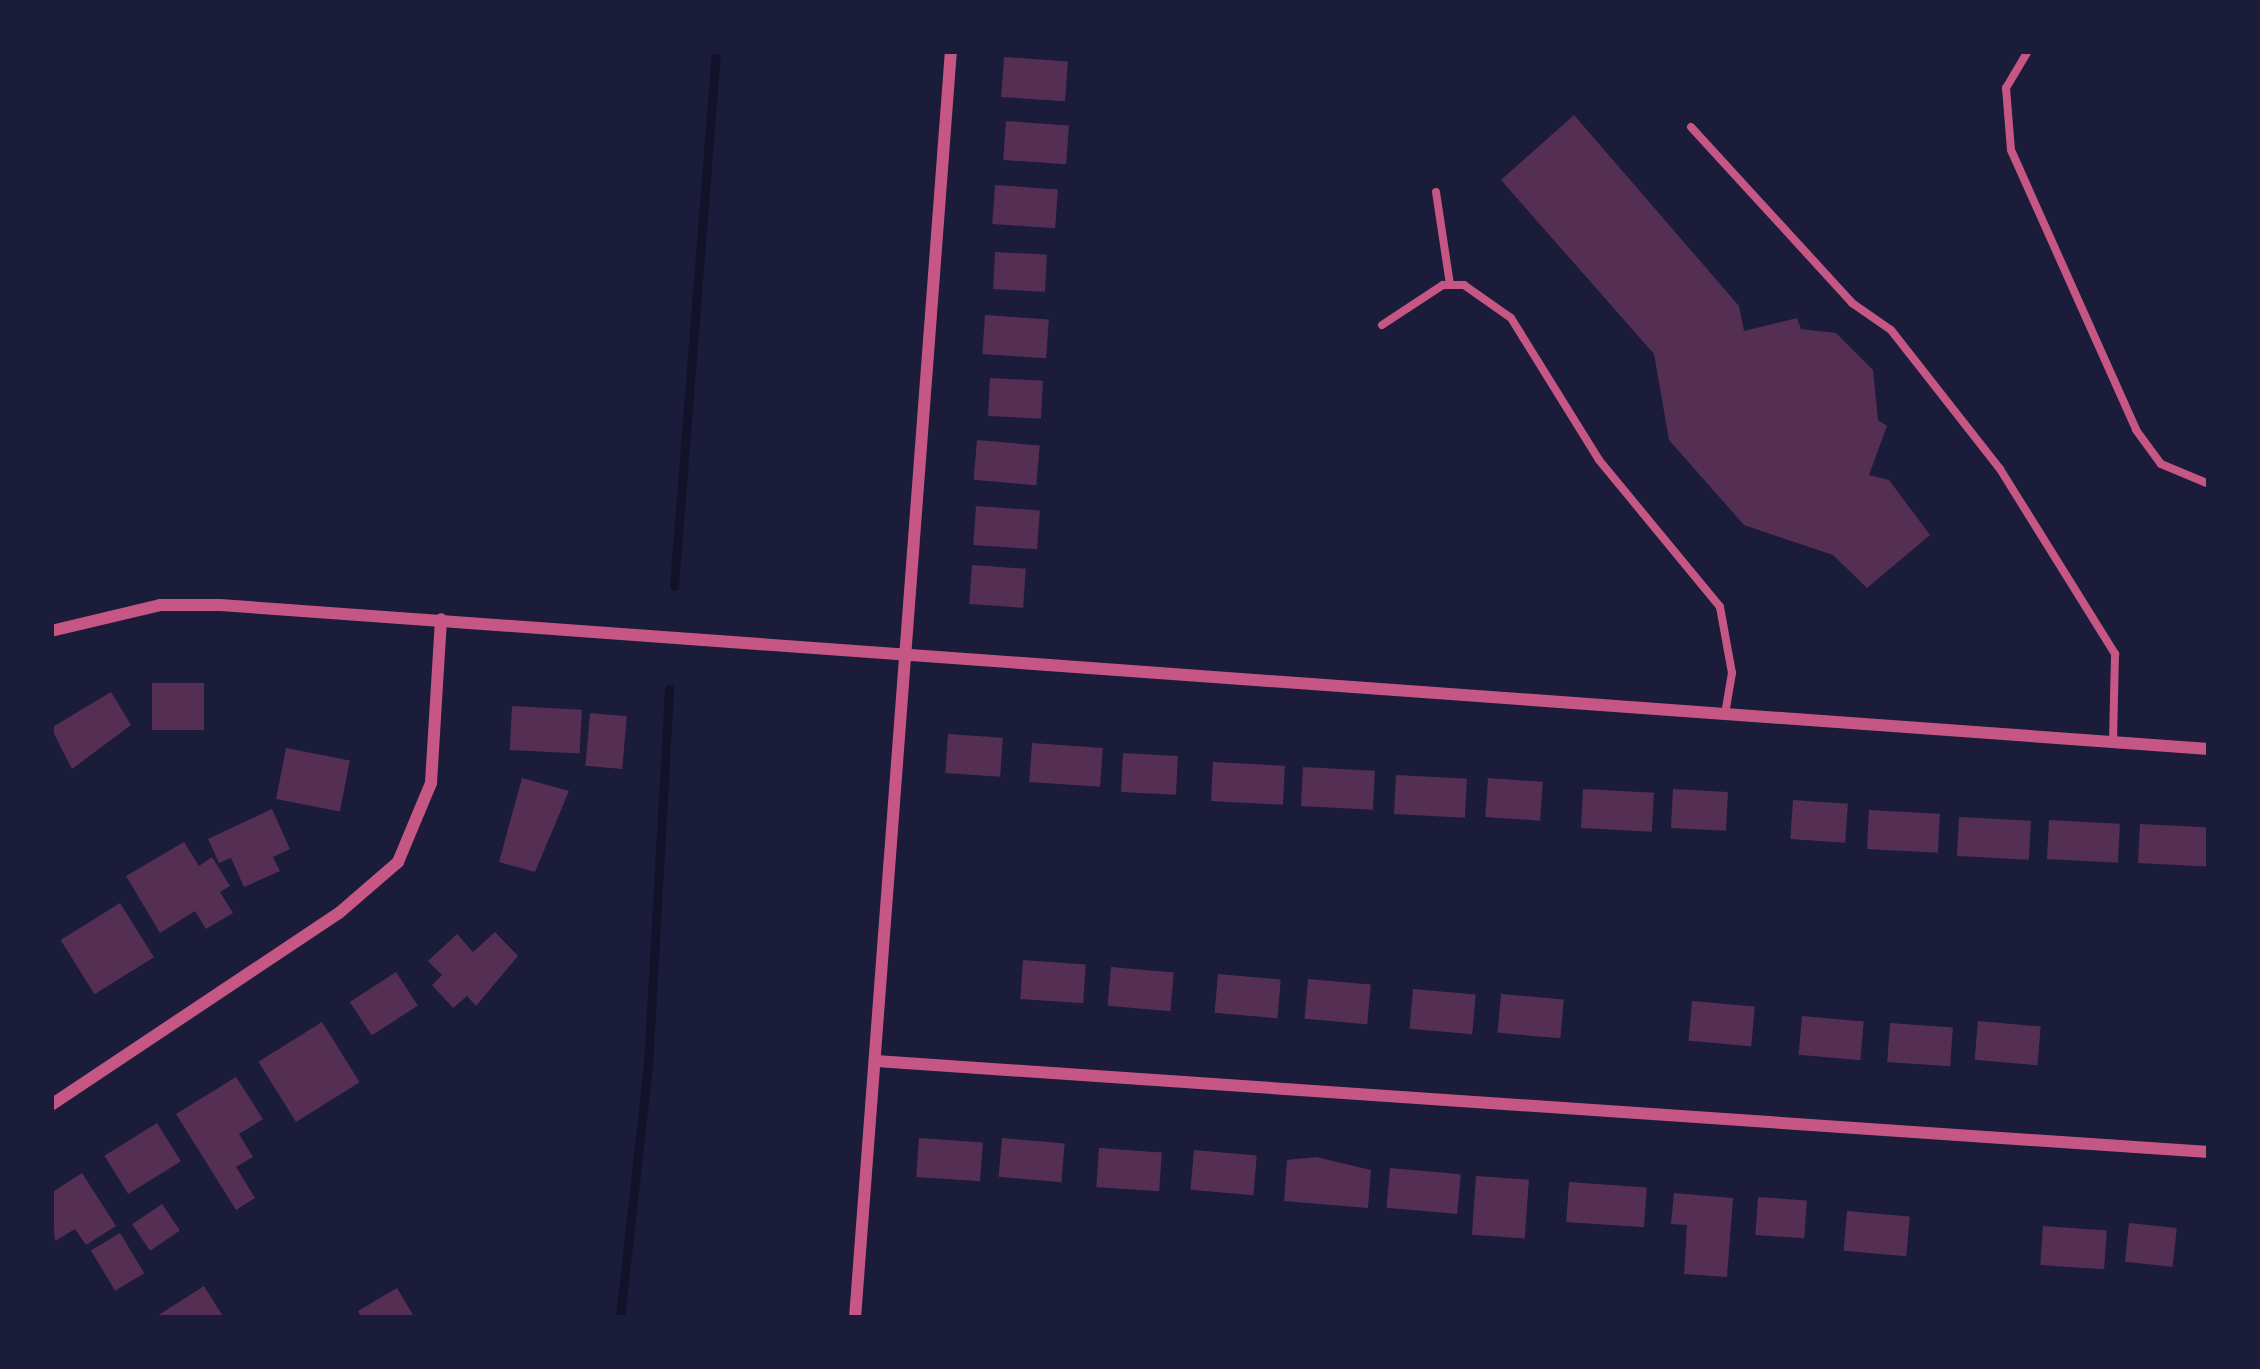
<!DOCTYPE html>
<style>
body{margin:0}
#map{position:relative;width:2260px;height:1369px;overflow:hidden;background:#1b1b3a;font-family:Raleway,sans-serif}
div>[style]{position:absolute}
.stream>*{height:9px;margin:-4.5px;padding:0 4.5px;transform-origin:4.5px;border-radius:4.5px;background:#12122b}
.building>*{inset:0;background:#542f53;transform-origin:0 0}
.service>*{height:8px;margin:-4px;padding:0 4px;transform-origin:4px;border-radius:4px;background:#c65784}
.minor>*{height:12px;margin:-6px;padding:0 6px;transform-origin:6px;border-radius:6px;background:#c65784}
span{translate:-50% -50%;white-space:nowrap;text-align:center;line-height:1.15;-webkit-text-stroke:9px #1b1b3a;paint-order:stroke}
.frame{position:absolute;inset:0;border:54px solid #1b1b3a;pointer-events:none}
</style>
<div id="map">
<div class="stream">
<i style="left:674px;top:586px;width:537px;rotate:-85.51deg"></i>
<i style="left:620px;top:1318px;width:254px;rotate:-83.7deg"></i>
<i style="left:648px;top:1066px;width:378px;rotate:-86.8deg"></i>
</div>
<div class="building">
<i style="left:1004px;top:57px;width:64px;height:40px;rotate:4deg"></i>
<i style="clip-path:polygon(1574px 115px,1739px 306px,1744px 331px,1797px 318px,1801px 329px,1836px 333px,1873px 370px,1878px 420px,1887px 426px,1869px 475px,1889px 480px,1930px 535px,1867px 588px,1833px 555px,1744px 525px,1669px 440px,1654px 354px,1501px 180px)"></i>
<i style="left:1006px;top:121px;width:63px;height:39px;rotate:4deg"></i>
<i style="left:995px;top:185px;width:63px;height:39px;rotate:4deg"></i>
<i style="left:995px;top:252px;width:52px;height:37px;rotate:3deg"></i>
<i style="left:985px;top:315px;width:64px;height:39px;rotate:4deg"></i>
<i style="left:990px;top:378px;width:53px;height:38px;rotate:3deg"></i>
<i style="left:977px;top:440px;width:63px;height:40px;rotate:5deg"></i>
<i style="left:976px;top:506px;width:64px;height:39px;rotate:4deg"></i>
<i style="left:972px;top:565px;width:54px;height:39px;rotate:4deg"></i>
<i style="left:204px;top:683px;width:47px;height:52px;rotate:90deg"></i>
<i style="clip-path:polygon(111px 692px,131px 725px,72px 769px,51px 728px)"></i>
<i style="left:512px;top:706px;width:70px;height:44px;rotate:3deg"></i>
<i style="left:590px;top:713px;width:37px;height:53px;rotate:5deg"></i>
<i style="left:948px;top:734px;width:55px;height:39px;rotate:4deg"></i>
<i style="left:1032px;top:743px;width:71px;height:39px;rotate:4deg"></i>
<i style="left:286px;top:748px;width:65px;height:52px;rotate:11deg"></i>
<i style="left:1123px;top:753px;width:55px;height:39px;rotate:3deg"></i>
<i style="left:1213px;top:762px;width:72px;height:39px;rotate:3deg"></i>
<i style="left:1303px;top:767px;width:72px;height:39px;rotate:3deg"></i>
<i style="left:1396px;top:775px;width:71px;height:39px;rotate:3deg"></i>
<i style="clip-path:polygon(522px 778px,569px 791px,535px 872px,499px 862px)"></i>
<i style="left:1488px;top:778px;width:55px;height:39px;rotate:4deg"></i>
<i style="left:1583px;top:789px;width:71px;height:39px;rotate:3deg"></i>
<i style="left:1673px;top:789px;width:55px;height:39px;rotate:3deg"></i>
<i style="left:1793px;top:800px;width:55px;height:39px;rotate:4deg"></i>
<i style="clip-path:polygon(272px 809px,290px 849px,273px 857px,280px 871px,244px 887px,231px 858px,219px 863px,208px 839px)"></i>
<i style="left:1869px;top:810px;width:71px;height:39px;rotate:3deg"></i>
<i style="left:1959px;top:817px;width:72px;height:39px;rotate:3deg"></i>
<i style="left:2049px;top:820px;width:71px;height:39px;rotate:3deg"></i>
<i style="left:2140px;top:824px;width:69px;height:39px;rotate:3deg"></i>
<i style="clip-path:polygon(184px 842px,199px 866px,212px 857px,230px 886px,220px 892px,233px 913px,206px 929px,195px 911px,160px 933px,126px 876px)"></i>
<i style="left:120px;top:903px;width:64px;height:70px;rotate:58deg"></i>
<i style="clip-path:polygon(495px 932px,518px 956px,476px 1006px,467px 996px,453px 1008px,432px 985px,442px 975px,428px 961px,457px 934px,473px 952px)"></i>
<i style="left:1023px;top:960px;width:63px;height:39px;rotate:4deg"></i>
<i style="left:1111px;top:967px;width:63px;height:39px;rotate:5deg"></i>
<i style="left:396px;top:972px;width:40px;height:55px;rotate:57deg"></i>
<i style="left:1218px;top:974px;width:63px;height:39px;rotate:5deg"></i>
<i style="left:1308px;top:979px;width:63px;height:40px;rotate:5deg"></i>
<i style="left:1413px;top:989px;width:63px;height:40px;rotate:5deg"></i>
<i style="left:1501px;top:994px;width:63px;height:39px;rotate:5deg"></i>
<i style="left:1692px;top:1001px;width:63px;height:40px;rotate:5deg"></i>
<i style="left:1802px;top:1016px;width:62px;height:39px;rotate:5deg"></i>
<i style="left:1978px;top:1021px;width:63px;height:39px;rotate:5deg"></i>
<i style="left:322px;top:1022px;width:71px;height:75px;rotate:58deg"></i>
<i style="left:1890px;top:1023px;width:63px;height:39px;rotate:4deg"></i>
<i style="clip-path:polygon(236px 1077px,263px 1119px,239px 1134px,253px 1157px,236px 1167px,255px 1198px,236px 1210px,176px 1114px)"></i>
<i style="left:157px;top:1123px;width:45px;height:62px;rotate:58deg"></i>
<i style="left:919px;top:1138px;width:64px;height:39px;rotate:4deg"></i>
<i style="left:1002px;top:1138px;width:63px;height:39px;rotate:5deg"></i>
<i style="left:1099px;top:1148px;width:63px;height:39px;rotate:4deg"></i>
<i style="left:1194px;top:1150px;width:63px;height:40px;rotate:5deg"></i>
<i style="clip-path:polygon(1316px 1157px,1371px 1170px,1368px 1208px,1284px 1201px,1287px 1160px)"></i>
<i style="left:1390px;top:1168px;width:71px;height:40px;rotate:5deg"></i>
<i style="clip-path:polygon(82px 1173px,116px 1226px,86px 1245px,75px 1229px,55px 1241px,51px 1193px)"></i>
<i style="left:1476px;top:1176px;width:53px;height:59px;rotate:4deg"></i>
<i style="left:1569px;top:1182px;width:78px;height:40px;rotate:4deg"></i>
<i style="clip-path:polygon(1674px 1193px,1733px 1198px,1727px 1277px,1684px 1274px,1687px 1225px,1671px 1224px)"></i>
<i style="left:1758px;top:1197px;width:49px;height:38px;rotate:4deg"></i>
<i style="left:162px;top:1204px;width:32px;height:36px;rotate:56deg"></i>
<i style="left:1847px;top:1211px;width:63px;height:40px;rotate:5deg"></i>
<i style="left:2129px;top:1223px;width:48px;height:39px;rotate:6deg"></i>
<i style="left:2043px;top:1226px;width:64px;height:39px;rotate:4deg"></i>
<i style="left:120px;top:1233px;width:47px;height:34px;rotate:59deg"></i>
<i style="clip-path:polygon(204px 1286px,224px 1318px,154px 1318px)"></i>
<i style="clip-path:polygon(397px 1288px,415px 1318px,362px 1318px,358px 1311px)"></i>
</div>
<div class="service">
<i style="left:2028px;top:51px;width:43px;rotate:120.7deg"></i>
<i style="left:2006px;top:88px;width:62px;rotate:85.4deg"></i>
<i style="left:2011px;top:150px;width:307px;rotate:65.9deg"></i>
<i style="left:2136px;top:430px;width:42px;rotate:53.7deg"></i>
<i style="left:2161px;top:464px;width:52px;rotate:22.6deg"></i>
<i style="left:1691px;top:127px;width:239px;rotate:47.5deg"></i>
<i style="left:1852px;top:303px;width:47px;rotate:34.7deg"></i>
<i style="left:1891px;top:330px;width:177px;rotate:51.9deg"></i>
<i style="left:2000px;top:469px;width:218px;rotate:58.1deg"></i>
<i style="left:2115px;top:654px;width:87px;rotate:91.3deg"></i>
<i style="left:1436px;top:192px;width:94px;rotate:81.4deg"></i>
<i style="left:1382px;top:325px;width:73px;rotate:-33.3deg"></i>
<i style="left:1443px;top:285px;width:21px"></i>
<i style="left:1464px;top:285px;width:57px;rotate:35.1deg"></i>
<i style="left:1511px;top:318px;width:167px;rotate:58.2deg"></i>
<i style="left:1599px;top:460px;width:190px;rotate:50.5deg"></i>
<i style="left:1720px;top:607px;width:67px;rotate:79.7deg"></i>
<i style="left:1732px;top:673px;width:42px;rotate:99.7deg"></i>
</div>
<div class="minor">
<i style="left:51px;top:631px;width:112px;rotate:-13.4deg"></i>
<i style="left:160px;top:605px;width:60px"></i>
<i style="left:220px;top:605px;width:1994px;rotate:4.14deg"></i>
<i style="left:876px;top:1061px;width:1336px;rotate:3.91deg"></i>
<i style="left:51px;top:1105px;width:346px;rotate:-33.7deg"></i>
<i style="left:339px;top:913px;width:78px;rotate:-40.8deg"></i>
<i style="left:398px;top:862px;width:86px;rotate:-67.3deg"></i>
<i style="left:431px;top:783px;width:164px;rotate:-86.5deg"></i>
<i style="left:855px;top:1318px;width:1271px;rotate:-85.67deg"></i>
</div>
<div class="frame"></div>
</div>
